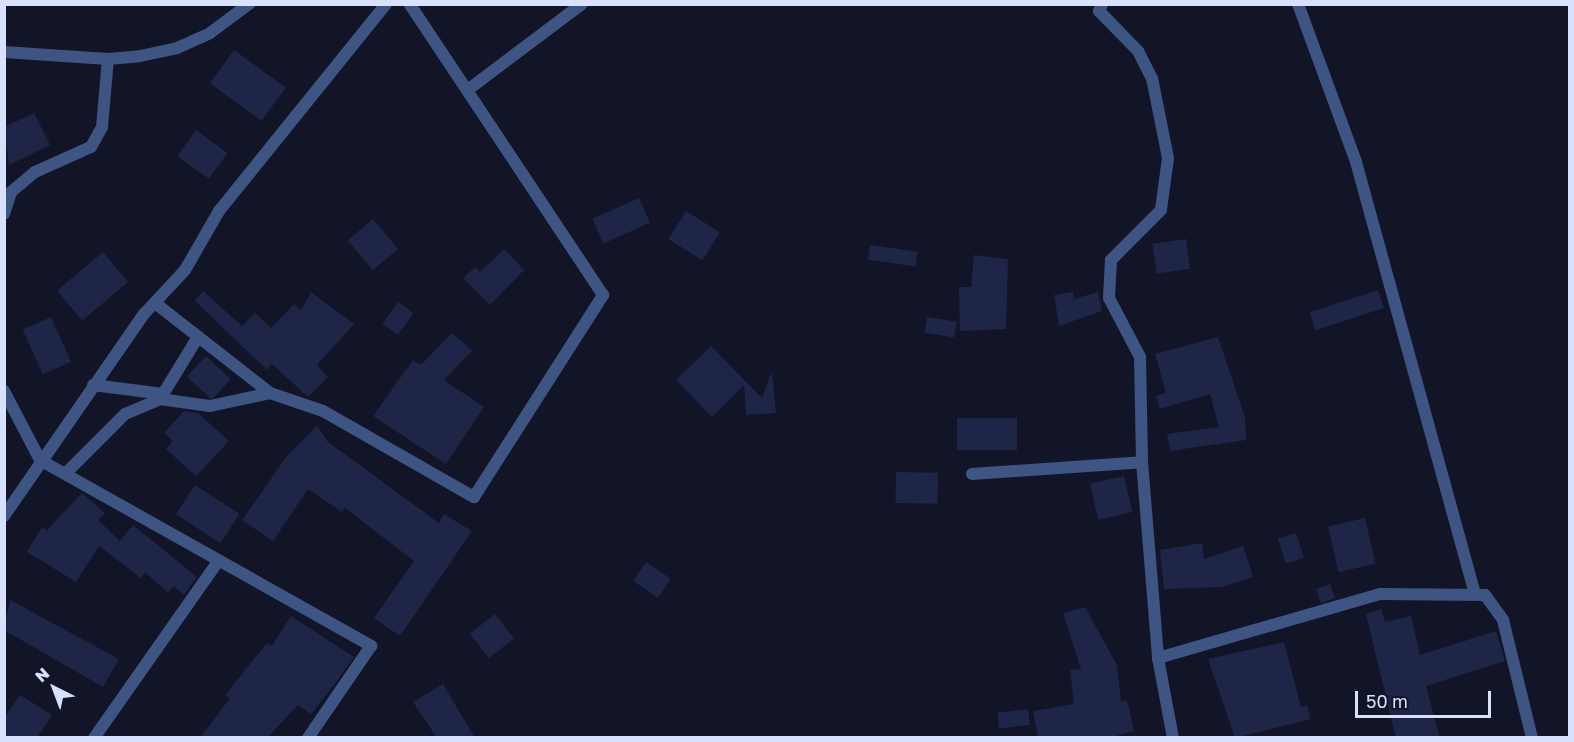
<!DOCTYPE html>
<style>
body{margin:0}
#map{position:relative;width:1574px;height:742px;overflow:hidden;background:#111527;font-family:"Golos Text",sans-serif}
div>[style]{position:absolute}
.building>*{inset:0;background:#1e2547;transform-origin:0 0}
.street>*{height:12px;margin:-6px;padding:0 6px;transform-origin:6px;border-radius:6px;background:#3e5584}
span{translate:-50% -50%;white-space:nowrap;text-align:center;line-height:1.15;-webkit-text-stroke:4.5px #111527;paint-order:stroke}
.frame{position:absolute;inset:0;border:6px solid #d8e2fd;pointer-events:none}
.north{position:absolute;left:24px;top:658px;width:60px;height:60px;-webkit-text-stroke:4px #111527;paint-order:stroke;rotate:318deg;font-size:16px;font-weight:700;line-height:24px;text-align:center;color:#d8e2fd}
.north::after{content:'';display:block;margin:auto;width:21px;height:27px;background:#d8e2fd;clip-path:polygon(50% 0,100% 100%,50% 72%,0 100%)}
.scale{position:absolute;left:1355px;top:691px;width:136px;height:27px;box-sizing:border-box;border:3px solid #d8e2fd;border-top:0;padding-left:8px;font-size:18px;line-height:21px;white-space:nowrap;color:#d8e2fd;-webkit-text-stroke:4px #111527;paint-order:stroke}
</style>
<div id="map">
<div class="building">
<i style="left:234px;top:50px;width:64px;height:41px;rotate:36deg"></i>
<i style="clip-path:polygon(34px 113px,50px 145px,9px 165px,4px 127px)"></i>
<i style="left:196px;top:130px;width:39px;height:32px;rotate:36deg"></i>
<i style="left:639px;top:198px;width:27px;height:51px;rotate:66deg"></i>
<i style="left:686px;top:211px;width:40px;height:33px;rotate:32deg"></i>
<i style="left:373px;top:219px;width:39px;height:33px;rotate:50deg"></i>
<i style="left:1186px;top:239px;width:30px;height:34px;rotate:82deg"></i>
<i style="left:870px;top:245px;width:48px;height:15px;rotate:8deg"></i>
<i style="clip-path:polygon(504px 249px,524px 270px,490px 305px,463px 278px,475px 267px,480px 272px)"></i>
<i style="left:103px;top:252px;width:39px;height:60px;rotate:50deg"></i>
<i style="clip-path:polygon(974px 255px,1008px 259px,1006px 329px,960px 331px,959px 287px,971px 287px)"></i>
<i style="left:1378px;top:290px;width:19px;height:72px;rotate:72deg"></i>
<i style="clip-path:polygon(203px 291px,242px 326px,255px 313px,271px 328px,294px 304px,301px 310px,311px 292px,354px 324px,317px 365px,328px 377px,308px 397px,272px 364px,267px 370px,195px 301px)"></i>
<i style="clip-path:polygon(1073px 292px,1074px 299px,1098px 292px,1102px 311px,1059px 326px,1054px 295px)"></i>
<i style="left:398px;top:302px;width:19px;height:27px;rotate:35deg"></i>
<i style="left:51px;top:317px;width:49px;height:31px;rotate:66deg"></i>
<i style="left:927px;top:317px;width:30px;height:16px;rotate:9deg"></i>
<i style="clip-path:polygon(452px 333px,472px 351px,444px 380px,484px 407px,446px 464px,373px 416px,413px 360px,421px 365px)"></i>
<i style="clip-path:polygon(1218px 337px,1245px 417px,1246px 440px,1170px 451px,1167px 434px,1219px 427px,1210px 394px,1160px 409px,1156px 396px,1166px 393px,1155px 354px)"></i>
<i style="clip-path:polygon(711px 346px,762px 398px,772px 371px,776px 413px,746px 415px,744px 385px,712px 417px,676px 380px)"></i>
<i style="left:206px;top:356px;width:34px;height:28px;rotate:43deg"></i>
<i style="clip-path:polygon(184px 411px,198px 413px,229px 441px,196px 476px,166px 449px,173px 441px,164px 433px)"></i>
<i style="left:957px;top:418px;width:60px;height:32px"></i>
<i style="clip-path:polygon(317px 426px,328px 442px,439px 523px,444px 514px,472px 531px,400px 636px,374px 618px,414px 561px,345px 508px,342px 512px,308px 489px,273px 541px,242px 520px,287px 456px)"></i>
<i style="left:896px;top:472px;width:42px;height:31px;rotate:1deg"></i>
<i style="left:1124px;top:476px;width:37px;height:35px;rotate:77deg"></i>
<i style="left:195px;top:485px;width:53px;height:35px;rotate:33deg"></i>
<i style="clip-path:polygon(82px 493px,105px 513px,98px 520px,120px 541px,133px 525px,197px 577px,184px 595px,174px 586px,168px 593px,145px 572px,141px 578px,99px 546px,76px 582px,27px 552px,42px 527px,47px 530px)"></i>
<i style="left:1365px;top:518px;width:47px;height:38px;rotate:77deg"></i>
<i style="left:1296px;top:533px;width:26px;height:19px;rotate:72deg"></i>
<i style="clip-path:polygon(1202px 543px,1204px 559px,1243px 546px,1253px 577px,1222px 587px,1164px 589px,1160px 550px)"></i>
<i style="left:646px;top:562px;width:30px;height:23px;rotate:34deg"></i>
<i style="left:1330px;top:584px;width:15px;height:15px;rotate:70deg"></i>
<i style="clip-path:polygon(10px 600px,119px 659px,103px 687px,4px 630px)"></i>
<i style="clip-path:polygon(1085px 607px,1117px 665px,1121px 702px,1127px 700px,1134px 731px,1109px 738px,1038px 738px,1033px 711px,1074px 704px,1070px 670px,1081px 669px,1063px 613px)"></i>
<i style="clip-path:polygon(1381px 609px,1385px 622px,1411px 616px,1420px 655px,1496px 631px,1505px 661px,1426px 686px,1440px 738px,1396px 738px,1366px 614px)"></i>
<i style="left:495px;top:614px;width:31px;height:32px;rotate:52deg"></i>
<i style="clip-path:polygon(291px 616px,354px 657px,336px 682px,311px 714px,298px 705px,267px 738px,200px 738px,230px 698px,225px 695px,267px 643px,272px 646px)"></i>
<i style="clip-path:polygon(1284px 642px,1301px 707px,1307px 705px,1311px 719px,1235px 738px,1208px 659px)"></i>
<i style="clip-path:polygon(443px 684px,475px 738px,437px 738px,413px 702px)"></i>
<i style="clip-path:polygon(20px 695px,52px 715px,37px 738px,4px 738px,4px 718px)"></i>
<i style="left:1028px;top:709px;width:16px;height:31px;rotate:83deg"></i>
</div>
<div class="street">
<i style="left:1102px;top:4px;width:8px;rotate:113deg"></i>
<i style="left:1099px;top:11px;width:56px;rotate:45.7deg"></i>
<i style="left:1138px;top:51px;width:30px;rotate:63deg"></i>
<i style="left:1152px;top:78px;width:82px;rotate:78.7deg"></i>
<i style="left:1168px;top:158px;width:52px;rotate:97.7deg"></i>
<i style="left:1161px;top:210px;width:71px;rotate:135deg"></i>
<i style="left:1111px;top:260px;width:38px;rotate:93deg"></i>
<i style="left:1109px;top:298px;width:67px;rotate:62.3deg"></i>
<i style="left:1140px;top:357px;width:105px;rotate:88.9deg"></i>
<i style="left:1142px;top:462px;width:197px;rotate:85.3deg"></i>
<i style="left:1158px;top:658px;width:81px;rotate:79.4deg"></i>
<i style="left:1298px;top:4px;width:168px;rotate:69.8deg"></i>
<i style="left:1356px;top:162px;width:447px;rotate:74.6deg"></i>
<i style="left:4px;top:52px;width:104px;rotate:3.9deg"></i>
<i style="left:108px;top:59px;width:32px;rotate:-5deg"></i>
<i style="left:140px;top:56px;width:38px;rotate:-12deg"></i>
<i style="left:177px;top:48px;width:36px;rotate:-24deg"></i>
<i style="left:210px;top:33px;width:49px;rotate:-36.6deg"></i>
<i style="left:469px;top:89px;width:141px;rotate:-37deg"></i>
<i style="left:4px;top:214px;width:23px;rotate:-72deg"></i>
<i style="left:11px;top:192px;width:31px;rotate:-40deg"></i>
<i style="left:35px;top:172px;width:61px;rotate:-24.1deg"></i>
<i style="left:91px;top:147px;width:23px;rotate:-61deg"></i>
<i style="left:102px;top:127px;width:68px;rotate:-85deg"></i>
<i style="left:155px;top:303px;width:146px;rotate:38deg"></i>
<i style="left:93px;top:385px;width:71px;rotate:7.3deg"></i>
<i style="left:4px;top:391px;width:78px;rotate:62.4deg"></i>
<i style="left:40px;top:460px;width:380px;rotate:29.3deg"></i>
<i style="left:371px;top:646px;width:112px;rotate:124.4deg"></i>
<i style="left:160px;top:399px;width:73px;rotate:-58.5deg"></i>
<i style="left:66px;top:473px;width:83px;rotate:-45deg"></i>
<i style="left:125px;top:414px;width:38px;rotate:-23deg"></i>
<i style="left:160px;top:399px;width:50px;rotate:8deg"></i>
<i style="left:210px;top:406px;width:61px;rotate:-12.2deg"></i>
<i style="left:270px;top:393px;width:56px;rotate:18.8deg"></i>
<i style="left:323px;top:411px;width:174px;rotate:29.7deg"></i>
<i style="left:474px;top:497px;width:240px;rotate:-57.4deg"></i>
<i style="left:603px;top:295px;width:349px;rotate:-123.6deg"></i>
<i style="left:972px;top:474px;width:170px;rotate:-4deg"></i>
<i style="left:4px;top:516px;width:246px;rotate:-55.3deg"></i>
<i style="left:144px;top:314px;width:60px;rotate:-47deg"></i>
<i style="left:185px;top:270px;width:68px;rotate:-60deg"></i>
<i style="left:219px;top:211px;width:266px;rotate:-51.1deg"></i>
<i style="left:1158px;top:658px;width:231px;rotate:-16.1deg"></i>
<i style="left:1380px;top:594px;width:105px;rotate:0.5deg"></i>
<i style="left:1485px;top:595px;width:31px;rotate:54deg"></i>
<i style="left:1503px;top:620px;width:122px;rotate:76.2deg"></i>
<i style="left:94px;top:738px;width:214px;rotate:-54.9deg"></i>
</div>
<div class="frame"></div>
<div class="north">N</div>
<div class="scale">50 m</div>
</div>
